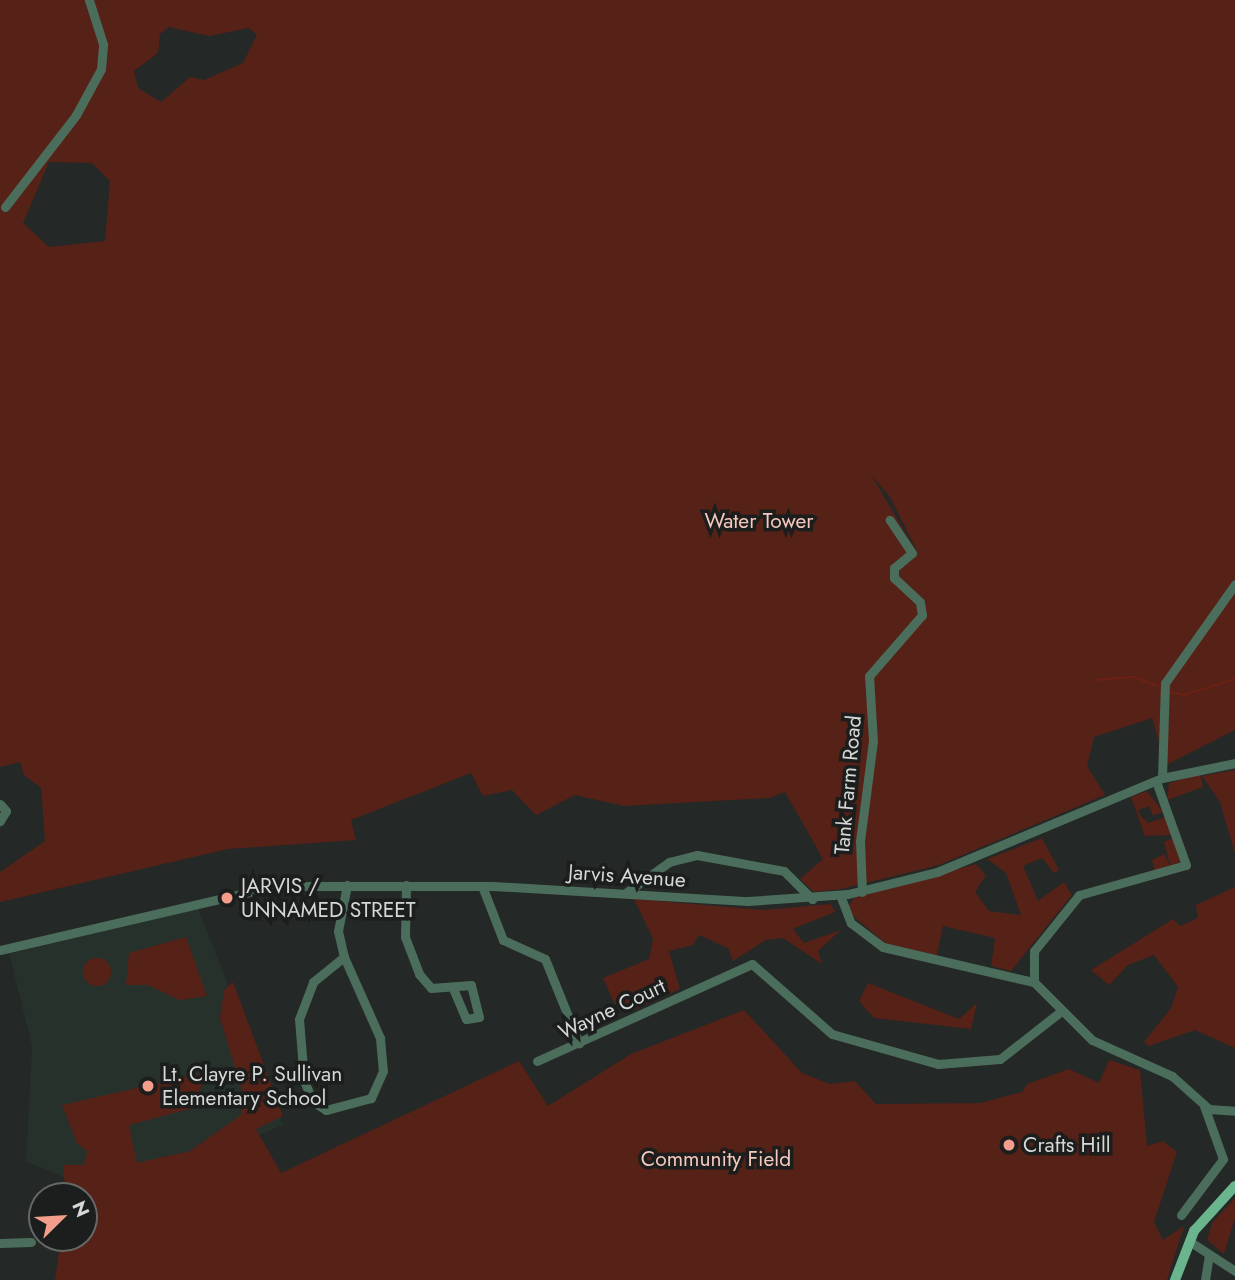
<!DOCTYPE html>
<style>
body{margin:0}
#map{position:relative;width:1235px;height:1280px;overflow:hidden;background:#242826;font-family:Jost,sans-serif}
div>[style]{position:absolute}
.built>*{inset:0;background:#27312b}
.green>*{inset:0;background:#562117}
.round{border-radius:50%}
.stream>*{height:2px;margin:-1px;padding:0 1px;transform-origin:1px;border-radius:1px;background:#6c2114}
.minor>*{height:9px;margin:-4.5px;padding:0 4.5px;transform-origin:4.5px;border-radius:4.5px;background:#4b6d5b}
.major>*{height:10px;margin:-5px;padding:0 5px;transform-origin:5px;border-radius:5px;background:#6ab48e}
.dots>*{width:19px;height:19px;translate:-50% -50%;box-sizing:border-box;border:4px solid #1b1e1c;border-radius:50%}
span{translate:-50% -50%;white-space:nowrap;text-align:center;line-height:1.15;-webkit-text-stroke:7px #1b1e1c;paint-order:stroke}
.park-label{font-size:21px;color:#f6c7bd}
.street-label{font-size:21px;color:#d5d8d6}
.poi-label{font-size:21px;color:#d5d8d6}
.left{translate:0 -50%;text-align:left}
.north{position:absolute;left:28px;top:1182px;width:70px;height:70px;box-sizing:border-box;background:#1b1e1c;border:2px solid #656866;border-radius:50%;rotate:66deg;font-size:19px;font-weight:700;line-height:28px;text-align:center;color:#d5d8d6}
.north::after{content:'';display:block;margin:auto;width:24px;height:32px;background:#f49d8c;clip-path:polygon(50% 0,100% 100%,50% 72%,0 100%)}
</style>
<div id="map">
<div class="built">
<i style="clip-path:polygon(198px 908px,283px 1125px,238px 1144px,72px 1181px,26px 1161px,32px 1046px,9px 954px)"></i>
</div>
<div class="green">
<i style="clip-path:polygon(evenodd,0 0,1235px 0,1235px 730px,1166px 765px,1152px 718px,1094px 737px,1087px 766px,1105px 795px,939px 865px,841px 889px,814px 892px,800px 879px,823px 859px,785px 792px,770px 798px,624px 806px,575px 795px,536px 815px,512px 790px,483px 796px,471px 773px,351px 820px,356px 840px,228px 849px,0 902px,0 872px,45px 841px,41px 788px,24px 775px,20px 762px,0 767px,0 0,169px 27px,209px 36px,249px 28px,257px 35px,243px 63px,204px 80px,190px 77px,161px 102px,138px 88px,134px 71px,158px 53px,160px 34px,169px 27px,0 0,49px 162px,92px 163px,110px 181px,105px 241px,49px 247px,23px 223px,49px 162px,0 0,872px 476px,890px 497px,917px 551px,916px 551px,872px 476px)"></i>
<i style="clip-path:polygon(1235px 770px,1235px 854px,1220px 802px,1202px 776px)"></i>
<i style="clip-path:polygon(1200px 774px,1203px 787px,1167px 800px,1169px 783px)"></i>
<i style="clip-path:polygon(1147px 791px,1163px 812px,1153px 816px,1149px 806px,1138px 810px,1141px 816px,1148px 823px,1166px 817px,1172px 835px,1145px 836px,1131px 797px)"></i>
<i style="clip-path:polygon(1042px 838px,1059px 870px,1054px 873px,1042px 858px,1023px 866px,1038px 901px,1064px 882px,1072px 895px,1011px 971px,991px 966px,995px 938px,943px 926px,936px 959px,890px 947px,846px 910px,854px 898px,976px 864px,986px 875px,975px 892px,989px 911px,1021px 915px,1006px 873px,987px 859px)"></i>
<i style="clip-path:polygon(1174px 838px,1182px 861px,1155px 872px,1152px 860px,1164px 854px,1170px 866px,1164px 842px)"></i>
<i style="clip-path:polygon(1235px 887px,1235px 1048px,1195px 1030px,1149px 1046px,1144px 1042px,1171px 1008px,1178px 987px,1154px 955px,1128px 965px,1109px 985px,1091px 970px,1173px 919px,1180px 926px,1198px 918px,1196px 905px)"></i>
<i style="clip-path:polygon(634px 899px,763px 910px,831px 904px,835px 912px,793px 929px,804px 943px,841px 930px,818px 951px,822px 964px,783px 938px,766px 940px,733px 961px,728px 948px,699px 935px,693px 945px,669px 951px,680px 989px,630px 1012px,615px 1005px,603px 978px,649px 959px,653px 939px)"></i>
<i style="clip-path:polygon(186px 937px,207px 996px,179px 1000px,148px 985px,126px 985px,129px 953px)"></i>
<i class="round" style="left:83px;top:958px;width:28px;height:28px"></i>
<i style="clip-path:polygon(233px 982px,283px 1116px,256px 1129px,281px 1173px,519px 1061px,548px 1106px,631px 1054px,744px 1010px,802px 1073px,830px 1084px,855px 1081px,876px 1104px,980px 1103px,1022px 1092px,1027px 1084px,1069px 1069px,1099px 1083px,1109px 1060px,1140px 1070px,1147px 1146px,1163px 1141px,1177px 1152px,1154px 1222px,1163px 1240px,1184px 1226px,1167px 1280px,55px 1280px,61px 1238px,84px 1238px,84px 1196px,66px 1196px,63px 1165px,84px 1165px,87px 1151px,77px 1143px,62px 1105px,207px 1072px,193px 1108px,129px 1125px,137px 1163px,190px 1151px,241px 1115px,243px 1094px,220px 1018px,224px 990px)"></i>
<i style="clip-path:polygon(868px 983px,959px 1019px,977px 1003px,971px 1029px,874px 1018px,859px 1001px)"></i>
<i style="clip-path:polygon(1235px 1198px,1235px 1218px,1224px 1254px,1207px 1240px,1212px 1223px)"></i>
</div>
<div class="stream">
<i style="left:1097px;top:680px;width:37px;rotate:-5deg"></i>
<i style="left:1134px;top:677px;width:25px;rotate:21deg"></i>
<i style="left:1171px;top:692px;width:13px;rotate:13deg"></i>
<i style="left:1184px;top:695px;width:53px;rotate:-17.4deg"></i>
</div>
<div class="minor">
<i style="left:5px;top:207px;width:116px;rotate:-52.3deg"></i>
<i style="left:76px;top:115px;width:52px;rotate:-61.5deg"></i>
<i style="left:101px;top:69px;width:25px;rotate:-85deg"></i>
<i style="left:103px;top:44px;width:46px;rotate:-107.7deg"></i>
<i style="left:1162px;top:778px;width:95px;rotate:-88.2deg"></i>
<i style="left:1165px;top:683px;width:121px;rotate:-54.7deg"></i>
<i style="left:0;top:804px;width:9px;rotate:49deg"></i>
<i style="left:6px;top:811px;width:12px;rotate:121deg"></i>
<i style="left:406px;top:885px;width:52px;rotate:91.1deg"></i>
<i style="left:405px;top:937px;width:40px;rotate:69deg"></i>
<i style="left:419px;top:974px;width:18px;rotate:49deg"></i>
<i style="left:431px;top:988px;width:40px;rotate:-4.3deg"></i>
<i style="left:471px;top:985px;width:33px;rotate:76deg"></i>
<i style="left:479px;top:1017px;width:13px;rotate:171deg"></i>
<i style="left:466px;top:1019px;width:34px;rotate:-113deg"></i>
<i style="left:482px;top:886px;width:58px;rotate:68.7deg"></i>
<i style="left:503px;top:940px;width:46px;rotate:24.3deg"></i>
<i style="left:545px;top:959px;width:91px;rotate:68deg"></i>
<i style="left:627px;top:892px;width:52px;rotate:-35.5deg"></i>
<i style="left:669px;top:862px;width:29px;rotate:-14deg"></i>
<i style="left:697px;top:855px;width:88px;rotate:10.4deg"></i>
<i style="left:784px;top:871px;width:40px;rotate:45deg"></i>
<i style="left:862px;top:892px;width:51px;rotate:-92.2deg"></i>
<i style="left:860px;top:841px;width:101px;rotate:-82.6deg"></i>
<i style="left:873px;top:741px;width:65px;rotate:-93.5deg"></i>
<i style="left:869px;top:676px;width:81px;rotate:-49deg"></i>
<i style="left:922px;top:615px;width:13px;rotate:-99deg"></i>
<i style="left:920px;top:602px;width:35px;rotate:-137deg"></i>
<i style="left:894px;top:578px;width:10px;rotate:-90deg"></i>
<i style="left:894px;top:568px;width:23px;rotate:-40deg"></i>
<i style="left:912px;top:553px;width:40px;rotate:-124deg"></i>
<i style="left:840px;top:895px;width:30px;rotate:69deg"></i>
<i style="left:851px;top:923px;width:40px;rotate:37deg"></i>
<i style="left:883px;top:947px;width:155px;rotate:13.1deg"></i>
<i style="left:1034px;top:982px;width:82px;rotate:45deg"></i>
<i style="left:1092px;top:1040px;width:88px;rotate:24.2deg"></i>
<i style="left:1172px;top:1076px;width:50px;rotate:41.7deg"></i>
<i style="left:1209px;top:1109px;width:26px;rotate:4deg"></i>
<i style="left:0;top:950px;width:281px;rotate:-13.1deg"></i>
<i style="left:274px;top:886px;width:219px"></i>
<i style="left:493px;top:886px;width:255px;rotate:3.4deg"></i>
<i style="left:748px;top:901px;width:100px;rotate:-4deg"></i>
<i style="left:848px;top:894px;width:92px;rotate:-13.9deg"></i>
<i style="left:937px;top:872px;width:244px;rotate:-22.7deg"></i>
<i style="left:1162px;top:778px;width:75px;rotate:-11.6deg"></i>
<i style="left:344px;top:957px;width:89px;rotate:66deg"></i>
<i style="left:380px;top:1038px;width:33px;rotate:85deg"></i>
<i style="left:383px;top:1071px;width:30px;rotate:114deg"></i>
<i style="left:371px;top:1098px;width:47px;rotate:165.1deg"></i>
<i style="left:326px;top:1110px;width:15px;rotate:-148deg"></i>
<i style="left:313px;top:1102px;width:23px;rotate:-113deg"></i>
<i style="left:304px;top:1081px;width:62px;rotate:-94.6deg"></i>
<i style="left:299px;top:1019px;width:40px;rotate:-69deg"></i>
<i style="left:313px;top:982px;width:40px;rotate:-39deg"></i>
<i style="left:344px;top:957px;width:27px;rotate:-103deg"></i>
<i style="left:338px;top:931px;width:47px;rotate:-78.9deg"></i>
<i style="left:1034px;top:982px;width:31px;rotate:-90deg"></i>
<i style="left:1034px;top:951px;width:72px;rotate:-51.2deg"></i>
<i style="left:1079px;top:895px;width:111px;rotate:-15.7deg"></i>
<i style="left:1186px;top:865px;width:89px;rotate:-109.7deg"></i>
<i style="left:537px;top:1061px;width:236px;rotate:-24.3deg"></i>
<i style="left:752px;top:964px;width:106px;rotate:41.2deg"></i>
<i style="left:832px;top:1034px;width:110px;rotate:15.8deg"></i>
<i style="left:938px;top:1064px;width:62px;rotate:-4.6deg"></i>
<i style="left:1000px;top:1059px;width:76px;rotate:-38.1deg"></i>
<i style="left:1181px;top:1215px;width:70px;rotate:-53.1deg"></i>
<i style="left:1223px;top:1159px;width:56px;rotate:-109.7deg"></i>
<i style="left:1189px;top:1241px;width:55px;rotate:33.1deg"></i>
<i style="left:0;top:1243px;width:31px;rotate:-2deg"></i>
<i style="left:1205px;top:1280px;width:25px;rotate:-81deg"></i>
</div>
<div class="major">
<i style="left:1175px;top:1280px;width:53px;rotate:-68.8deg"></i>
<i style="left:1194px;top:1231px;width:61px;rotate:-47.7deg"></i>
</div>
<div class="dots">
<i style="left:227px;top:898px;background:#f49d8c"></i>
<i style="left:148px;top:1086px;background:#f49d8c"></i>
<i style="left:1009px;top:1145px;background:#f49d8c"></i>
</div>
<div class="park-label">
<span style="left:759px;top:521px">Water Tower</span>
<span style="left:716px;top:1159px">Community Field</span>
</div>
<div class="street-label">
<span style="left:848px;top:785px;rotate:-85deg">Tank Farm Road</span>
<span style="left:627px;top:876px;rotate:4deg">Jarvis Avenue</span>
<span style="left:612px;top:1009px;rotate:-25deg">Wayne Court</span>
</div>
<div class="poi-label">
<span class="left" style="left:241px;top:898px">JARVIS /<br>UNNAMED STREET</span>
<span class="left" style="left:162px;top:1086px">Lt. Clayre P. Sullivan<br>Elementary School</span>
<span class="left" style="left:1023px;top:1145px">Crafts Hill</span>
</div>
<div class="north">N</div>
</div>
